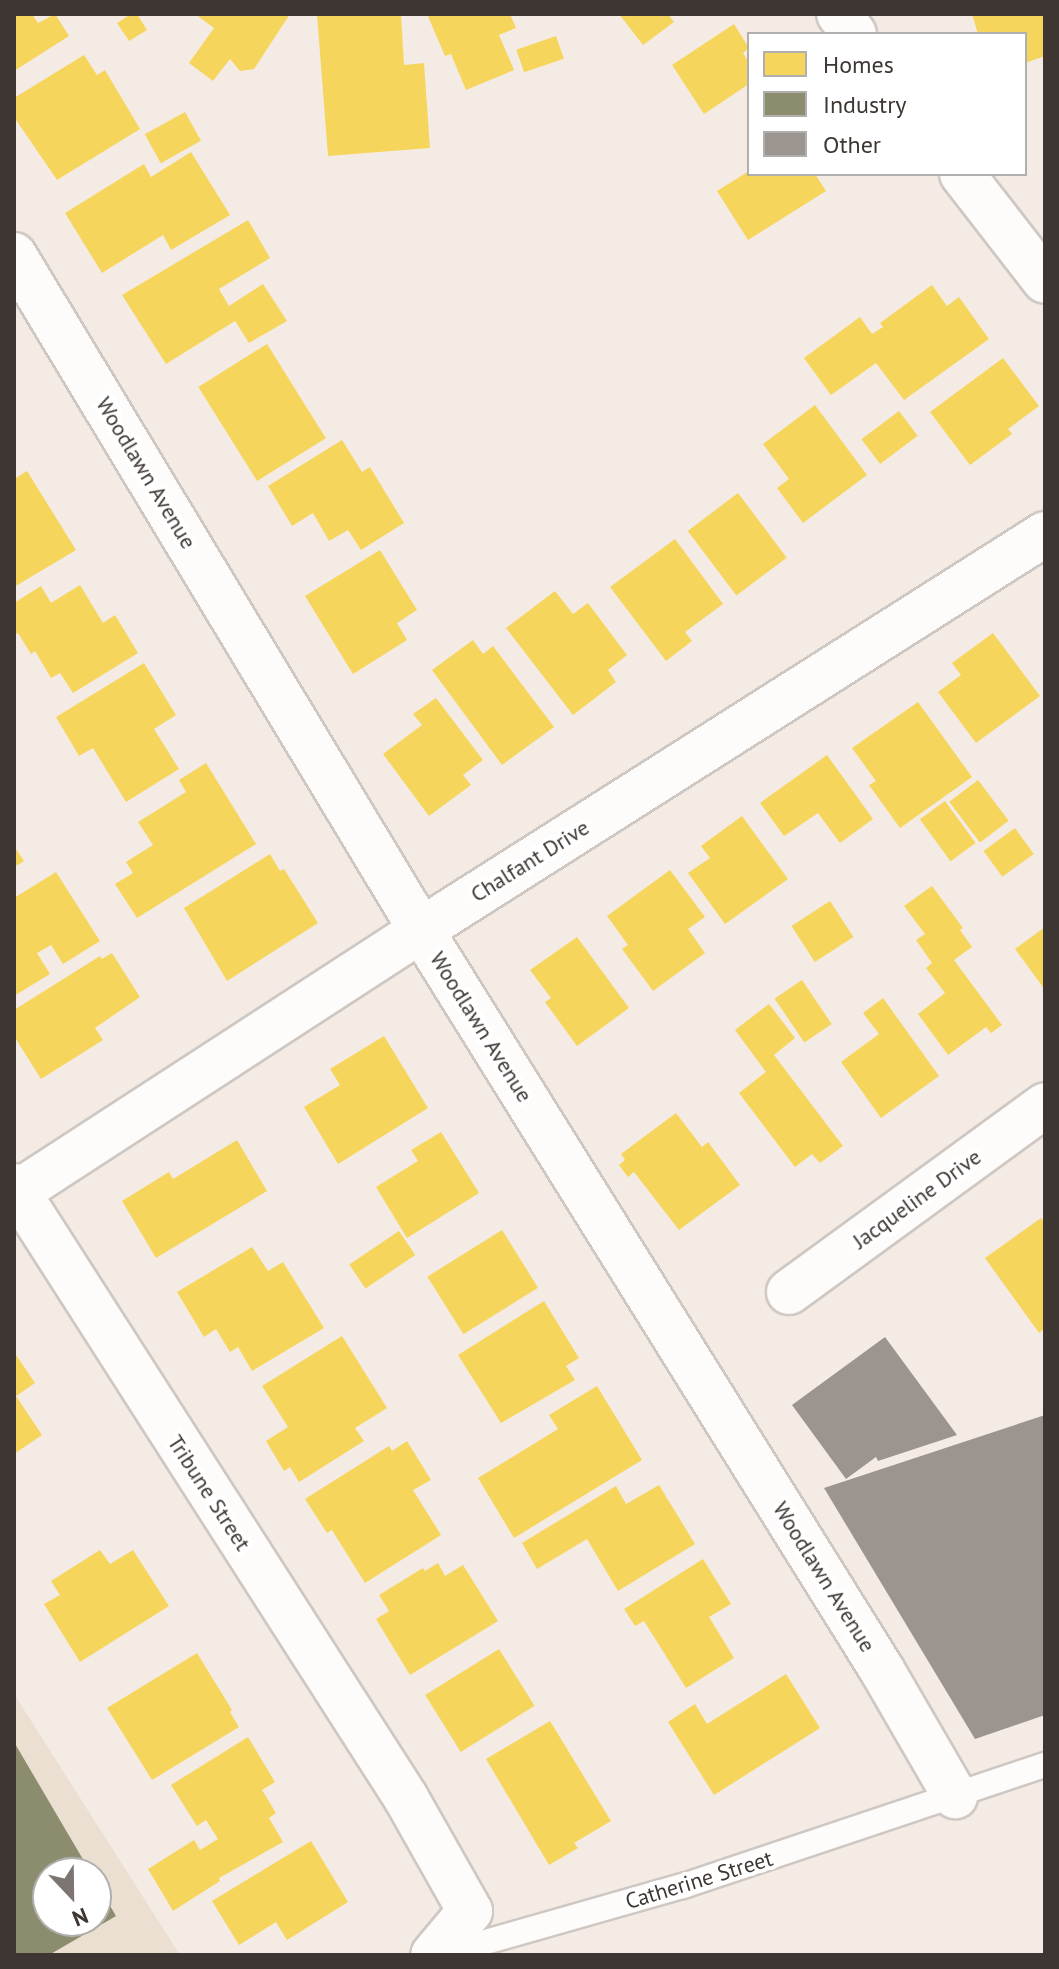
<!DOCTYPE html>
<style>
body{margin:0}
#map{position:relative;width:1059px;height:1969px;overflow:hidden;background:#f5ebe5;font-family:"PT Sans",sans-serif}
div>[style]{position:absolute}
.industrial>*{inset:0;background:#ebdfd1}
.homes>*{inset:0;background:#f6d55c;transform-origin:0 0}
.industry>*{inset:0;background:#8c8c6e}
.building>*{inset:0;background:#9b948f}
.roads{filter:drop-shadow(2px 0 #cec7c2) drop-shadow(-2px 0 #cec7c2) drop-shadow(0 2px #cec7c2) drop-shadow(0 -2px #cec7c2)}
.lane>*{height:24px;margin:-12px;padding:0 12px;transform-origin:12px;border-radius:12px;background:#fefcfb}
.street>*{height:44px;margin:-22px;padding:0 22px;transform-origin:22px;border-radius:22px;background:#fefcfb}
span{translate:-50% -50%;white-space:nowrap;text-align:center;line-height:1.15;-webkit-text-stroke:8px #fff;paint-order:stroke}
.street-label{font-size:22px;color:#3d3632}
.frame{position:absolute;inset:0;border:16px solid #3d3632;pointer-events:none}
.legend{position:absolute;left:747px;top:32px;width:280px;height:144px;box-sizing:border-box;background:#fff;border:2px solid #b1afad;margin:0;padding:10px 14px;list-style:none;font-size:24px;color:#3d3632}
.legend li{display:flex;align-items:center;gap:16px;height:40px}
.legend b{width:40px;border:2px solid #b1afad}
.north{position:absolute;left:32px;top:1857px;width:80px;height:80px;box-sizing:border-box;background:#fff;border:2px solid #b1afad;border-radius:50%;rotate:158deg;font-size:22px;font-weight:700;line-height:32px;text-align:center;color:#3d3632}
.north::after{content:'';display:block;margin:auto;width:28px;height:36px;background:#7d7571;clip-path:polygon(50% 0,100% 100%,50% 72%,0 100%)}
</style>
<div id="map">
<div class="industrial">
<i style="clip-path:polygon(evenodd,14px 1694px,180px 1955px,14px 1955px,14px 1694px,48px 1873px,96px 1873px,96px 1921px,48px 1921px,48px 1873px)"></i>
</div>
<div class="homes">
<i style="clip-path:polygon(14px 14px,32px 14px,38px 23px,55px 14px,69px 36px,14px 71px)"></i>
<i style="clip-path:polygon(131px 14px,137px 14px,147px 30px,129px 41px,117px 23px)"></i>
<i style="clip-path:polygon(195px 14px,290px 14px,254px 69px,240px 71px,230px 59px,213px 81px,189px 63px,214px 28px)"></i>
<i style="clip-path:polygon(317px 14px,401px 14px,404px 65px,424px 63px,430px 148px,328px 156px)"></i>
<i style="clip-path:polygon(427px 14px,510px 14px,516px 28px,499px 35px,514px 70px,466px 90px,451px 54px,445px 56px)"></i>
<i style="clip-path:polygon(619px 14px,668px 14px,674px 22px,643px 45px)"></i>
<i style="clip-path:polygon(972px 14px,1045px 14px,1045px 56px,1025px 63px,1025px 34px,978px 34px)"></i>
<i style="clip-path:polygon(734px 24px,749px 48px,743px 53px,749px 63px,749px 84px,704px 114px,672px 65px)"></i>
<i style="left:556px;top:36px;width:24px;height:42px;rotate:71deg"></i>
<i style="clip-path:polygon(84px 55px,97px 75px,105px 70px,140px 129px,57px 180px,14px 117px,14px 98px)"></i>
<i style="left:185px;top:112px;width:33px;height:46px;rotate:61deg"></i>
<i style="clip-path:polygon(191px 152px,230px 215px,171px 250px,163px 235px,102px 273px,65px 213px,144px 164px,151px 177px)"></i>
<i style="clip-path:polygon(749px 171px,749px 174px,815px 174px,826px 191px,748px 240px,717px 191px)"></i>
<i style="clip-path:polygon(248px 220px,270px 258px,219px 289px,229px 306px,263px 284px,287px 321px,249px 343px,235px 321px,166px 364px,122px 295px)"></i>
<i style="clip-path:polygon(932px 285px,947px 306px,959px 297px,989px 339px,904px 400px,876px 363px,831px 395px,804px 358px,860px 317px,872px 334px,883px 327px,880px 323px)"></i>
<i style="left:267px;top:344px;width:111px;height:81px;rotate:58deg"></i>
<i style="clip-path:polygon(1003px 358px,1039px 406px,1008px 429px,1012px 434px,970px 465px,930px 412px)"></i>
<i style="clip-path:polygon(815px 405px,867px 475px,803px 523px,777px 488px,789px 479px,763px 444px)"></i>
<i style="left:899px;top:411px;width:31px;height:47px;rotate:53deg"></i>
<i style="clip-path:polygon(342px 440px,362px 472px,370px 467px,404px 523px,361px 550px,348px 530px,329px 541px,313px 513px,292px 526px,268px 486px)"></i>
<i style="clip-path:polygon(27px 471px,76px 550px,14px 587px,14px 479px)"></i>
<i style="left:738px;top:493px;width:81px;height:63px;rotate:53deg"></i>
<i style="clip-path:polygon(675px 539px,723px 604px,685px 632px,692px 641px,666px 661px,610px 587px)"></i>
<i style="clip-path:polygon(380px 550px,417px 610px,397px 623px,407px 640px,353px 674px,305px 596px)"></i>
<i style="clip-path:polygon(80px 585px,103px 623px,115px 615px,138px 653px,73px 693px,60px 673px,51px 678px,35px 651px,31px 654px,18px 633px,14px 635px,14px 603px,41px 586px,51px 603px)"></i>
<i style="clip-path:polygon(555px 591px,573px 614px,588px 603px,627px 655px,608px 670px,616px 682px,573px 715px,506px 628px)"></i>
<i style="clip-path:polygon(993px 633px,1040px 696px,976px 743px,938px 692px,961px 675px,952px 663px)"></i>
<i style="clip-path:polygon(473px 640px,483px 654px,493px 646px,554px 727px,502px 765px,432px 670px)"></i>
<i style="clip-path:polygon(144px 663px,176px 715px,154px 729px,179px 769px,126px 802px,93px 748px,79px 756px,56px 717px)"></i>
<i style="clip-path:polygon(436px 698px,483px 760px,463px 775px,471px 785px,429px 816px,383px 754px,422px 725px,413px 714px)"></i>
<i style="clip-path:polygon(918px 702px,972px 777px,900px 828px,869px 785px,876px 781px,852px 748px)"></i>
<i style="clip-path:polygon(827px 755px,873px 819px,840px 843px,818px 813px,784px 836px,760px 803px)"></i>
<i style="clip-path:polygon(206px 763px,256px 844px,137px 918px,115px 884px,133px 873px,126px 862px,153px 845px,138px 822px,186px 792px,179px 780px)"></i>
<i style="left:978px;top:780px;width:51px;height:36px;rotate:53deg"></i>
<i style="left:945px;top:801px;width:52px;height:31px;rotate:54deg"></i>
<i style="clip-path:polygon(742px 816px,788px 879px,725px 924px,688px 873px,710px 858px,701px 846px)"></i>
<i style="left:1015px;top:828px;width:32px;height:39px;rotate:54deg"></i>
<i style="clip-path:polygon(14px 846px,24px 861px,14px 867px)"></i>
<i style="clip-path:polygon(270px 854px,280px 871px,284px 869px,318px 923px,227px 981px,184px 908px)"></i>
<i style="clip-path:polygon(670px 870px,705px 917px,688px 929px,705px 953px,653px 991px,622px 949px,628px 945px,607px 916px)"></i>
<i style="clip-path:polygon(56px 872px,100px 941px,63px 964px,51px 945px,37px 953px,50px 974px,14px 996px,14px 898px)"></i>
<i style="clip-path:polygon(932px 886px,963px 928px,960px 930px,972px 947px,954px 960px,1002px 1025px,991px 1033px,986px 1027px,948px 1055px,918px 1014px,945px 993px,926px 968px,932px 963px,916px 940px,925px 934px,904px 906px)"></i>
<i style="left:830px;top:901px;width:43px;height:46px;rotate:57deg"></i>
<i style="clip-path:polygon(1045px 927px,1045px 990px,1015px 949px)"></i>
<i style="clip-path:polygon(577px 937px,629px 1008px,577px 1046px,545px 1002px,551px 998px,530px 970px)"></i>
<i style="clip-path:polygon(112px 953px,140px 997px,95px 1028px,103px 1040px,41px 1079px,14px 1036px,14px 1010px,100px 956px,102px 959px)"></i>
<i style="left:802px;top:980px;width:53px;height:33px;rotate:56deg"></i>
<i style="clip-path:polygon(883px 998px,939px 1076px,881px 1118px,841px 1062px,879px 1034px,863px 1013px)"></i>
<i style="clip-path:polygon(769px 1004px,795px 1038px,774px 1055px,843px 1146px,820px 1163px,812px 1154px,795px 1167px,739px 1093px,766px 1072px,735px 1030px)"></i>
<i style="clip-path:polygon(384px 1036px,428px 1108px,338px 1164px,304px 1107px,340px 1085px,330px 1069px)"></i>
<i style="clip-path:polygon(676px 1113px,702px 1147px,708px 1142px,740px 1185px,679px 1230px,634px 1172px,628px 1177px,619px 1165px,625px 1160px,621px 1154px)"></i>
<i style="clip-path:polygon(441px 1132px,479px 1193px,407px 1238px,376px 1187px,418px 1161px,411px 1150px)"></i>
<i style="clip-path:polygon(237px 1140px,267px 1191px,156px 1258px,122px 1201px,169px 1172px,173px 1179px)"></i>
<i style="clip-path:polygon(1041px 1218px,1045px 1224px,1045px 1328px,1039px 1333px,985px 1258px)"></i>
<i style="left:502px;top:1230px;width:68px;height:88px;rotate:58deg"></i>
<i style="left:399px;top:1231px;width:29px;height:60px;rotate:56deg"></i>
<i style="clip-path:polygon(252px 1247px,268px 1271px,283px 1262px,324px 1328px,252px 1371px,238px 1347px,230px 1352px,216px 1329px,204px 1337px,177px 1292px)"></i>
<i style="clip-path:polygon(544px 1301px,579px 1358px,566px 1366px,575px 1380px,501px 1423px,458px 1355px)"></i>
<i style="clip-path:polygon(342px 1336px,387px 1408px,355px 1428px,364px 1441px,299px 1482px,290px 1467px,284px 1471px,266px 1441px,288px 1427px,262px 1386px)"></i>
<i style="clip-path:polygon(14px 1352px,35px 1383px,16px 1396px,42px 1435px,14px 1454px)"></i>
<i style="clip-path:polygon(597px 1386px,642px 1460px,514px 1538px,478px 1478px,558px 1429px,549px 1415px)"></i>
<i style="clip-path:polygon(407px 1441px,431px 1480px,413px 1490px,441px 1535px,365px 1583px,332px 1530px,327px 1533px,305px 1499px,389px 1446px,392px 1451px)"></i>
<i style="clip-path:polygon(659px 1485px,695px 1544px,618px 1591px,587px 1539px,537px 1569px,522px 1543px,616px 1486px,626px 1504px)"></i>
<i style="clip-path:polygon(100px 1550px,110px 1564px,133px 1550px,169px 1606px,80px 1662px,44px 1604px,60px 1595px,51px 1581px)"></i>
<i style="clip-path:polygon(703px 1559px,731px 1604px,709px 1617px,734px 1658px,686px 1688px,644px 1621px,635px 1626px,624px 1609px)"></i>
<i style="clip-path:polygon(438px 1563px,445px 1576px,463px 1565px,498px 1621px,410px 1675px,376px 1619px,389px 1611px,379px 1595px,423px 1568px,425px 1571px)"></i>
<i style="left:499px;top:1649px;width:67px;height:87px;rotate:58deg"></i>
<i style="clip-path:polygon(197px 1653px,232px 1710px,230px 1712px,239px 1727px,152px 1780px,107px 1708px)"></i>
<i style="clip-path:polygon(786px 1674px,820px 1728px,714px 1795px,668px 1722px,695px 1704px,707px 1724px)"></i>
<i style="clip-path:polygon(550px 1721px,611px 1821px,574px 1843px,578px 1848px,549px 1865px,486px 1759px)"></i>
<i style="clip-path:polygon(248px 1737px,275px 1782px,262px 1790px,276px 1813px,269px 1818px,283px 1842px,219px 1878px,220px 1881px,173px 1911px,148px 1869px,194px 1840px,200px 1850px,218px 1839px,206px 1820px,197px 1826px,171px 1785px)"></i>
<i style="clip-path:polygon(311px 1841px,348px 1902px,287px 1940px,276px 1922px,239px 1945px,212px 1901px)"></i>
</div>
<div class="industry">
<i style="clip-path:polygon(14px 1742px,91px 1873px,48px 1873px,48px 1921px,96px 1921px,96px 1882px,116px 1916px,49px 1955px,14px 1955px)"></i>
</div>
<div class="building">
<i style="clip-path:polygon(885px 1337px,957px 1435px,878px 1461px,876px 1457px,846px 1479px,792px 1405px)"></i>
<i style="clip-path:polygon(1045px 1415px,1045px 1715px,975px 1739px,824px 1488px)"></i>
</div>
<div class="roads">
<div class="lane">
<i style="left:440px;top:1955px;width:253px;rotate:-15.9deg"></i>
<i style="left:683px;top:1886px;width:382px;rotate:-18.5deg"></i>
</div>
<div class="street">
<i style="left:839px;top:14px;width:25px;rotate:53deg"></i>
<i style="left:962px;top:174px;width:135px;rotate:52.2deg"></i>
<i style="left:14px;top:255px;width:788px;rotate:58.91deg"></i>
<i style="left:421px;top:930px;width:872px;rotate:58.08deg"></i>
<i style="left:882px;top:1670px;width:146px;rotate:59.9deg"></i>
<i style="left:14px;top:1186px;width:727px;rotate:57.36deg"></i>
<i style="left:406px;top:1798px;width:130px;rotate:60.5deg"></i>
<i style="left:470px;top:1911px;width:57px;rotate:130.1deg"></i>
<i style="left:18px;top:1192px;width:481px;rotate:-33deg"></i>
<i style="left:421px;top:930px;width:739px;rotate:-32.4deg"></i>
<i style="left:789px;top:1292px;width:317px;rotate:-36.1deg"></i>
</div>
</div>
<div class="street-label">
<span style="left:146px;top:473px;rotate:59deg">Woodlawn Avenue</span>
<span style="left:530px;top:861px;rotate:-32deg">Chalfant Drive</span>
<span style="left:481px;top:1027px;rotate:58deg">Woodlawn Avenue</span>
<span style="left:917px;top:1199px;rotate:-36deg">Jacqueline Drive</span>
<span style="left:209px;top:1493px;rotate:57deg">Tribune Street</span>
<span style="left:824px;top:1577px;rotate:58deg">Woodlawn Avenue</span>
<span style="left:699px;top:1880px;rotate:-17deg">Catherine Street</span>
</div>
<div class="frame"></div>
<ul class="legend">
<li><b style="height:22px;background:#f6d55c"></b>Homes</li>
<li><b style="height:22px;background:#8c8c6e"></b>Industry</li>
<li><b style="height:22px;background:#9b948f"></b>Other</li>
</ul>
<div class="north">N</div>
</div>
